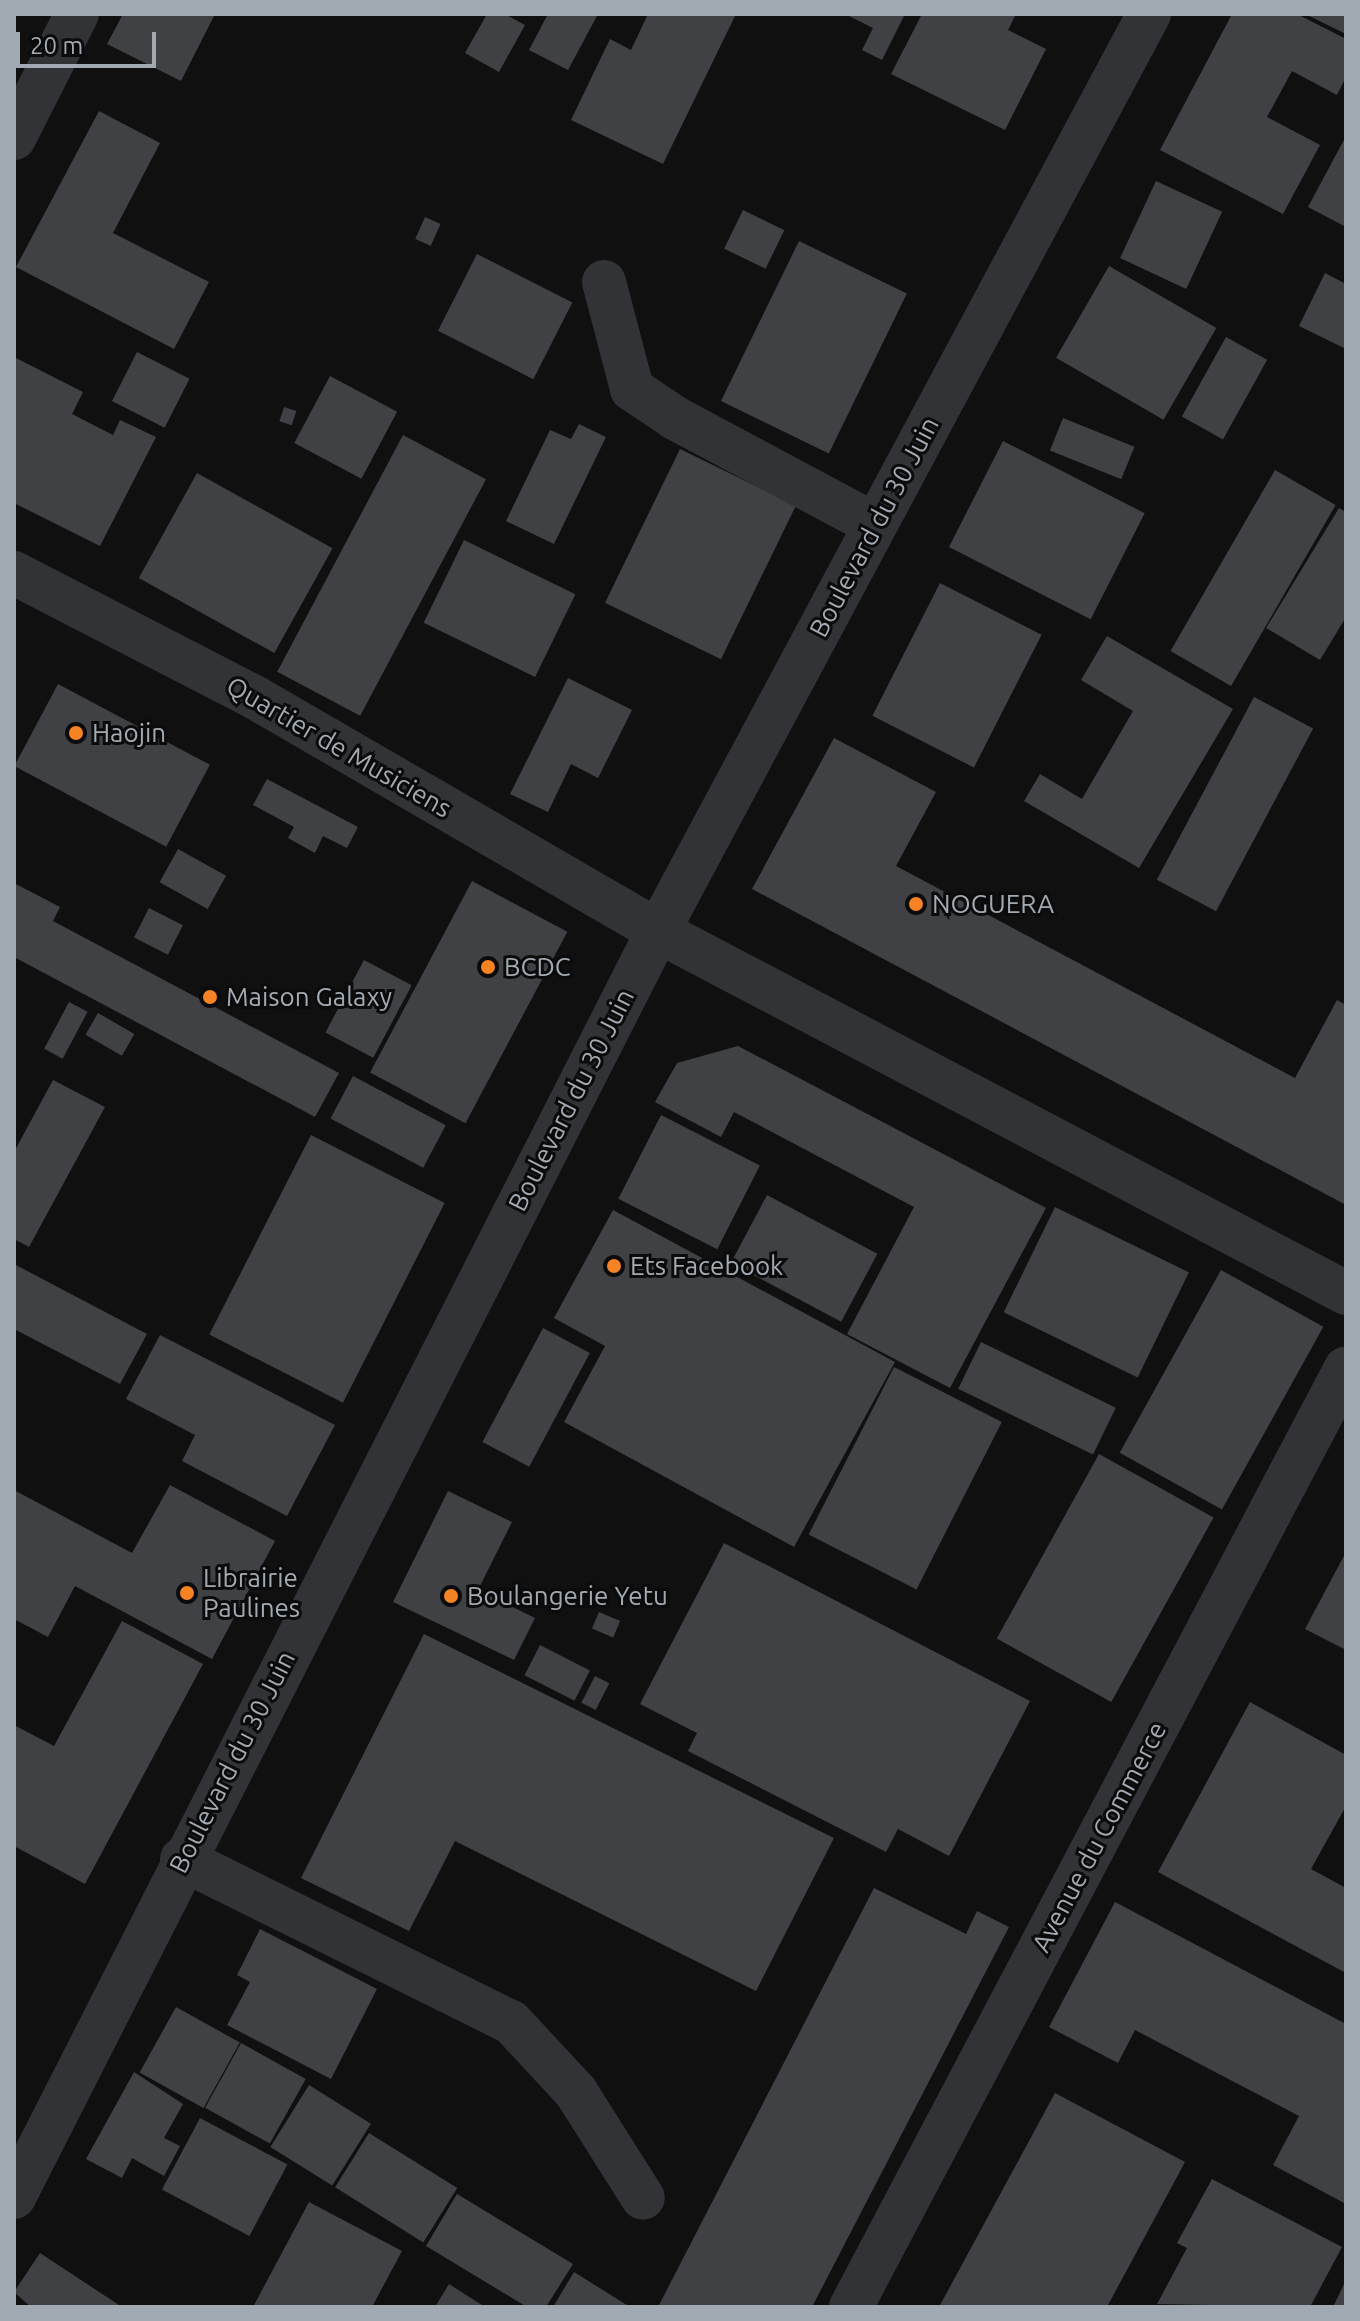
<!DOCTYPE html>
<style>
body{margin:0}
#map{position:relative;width:1360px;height:2321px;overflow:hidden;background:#101011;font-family:Ubuntu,sans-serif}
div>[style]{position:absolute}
.building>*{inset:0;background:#3f4144;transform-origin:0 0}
.minor>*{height:44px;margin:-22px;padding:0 22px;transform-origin:22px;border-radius:22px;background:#313336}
.dots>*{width:22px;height:22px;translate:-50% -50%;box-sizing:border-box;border:4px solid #0b0b0c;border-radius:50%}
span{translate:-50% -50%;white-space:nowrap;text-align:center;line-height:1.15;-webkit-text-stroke:6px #0b0b0c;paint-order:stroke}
.street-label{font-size:26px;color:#a1aab2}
.poi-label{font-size:26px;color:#a1aab2}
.left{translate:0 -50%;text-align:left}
.frame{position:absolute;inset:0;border:16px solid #a1aab2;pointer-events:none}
.scale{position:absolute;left:16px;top:32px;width:140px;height:36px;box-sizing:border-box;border:4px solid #a1aab2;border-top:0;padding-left:10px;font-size:24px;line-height:28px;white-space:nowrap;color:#a1aab2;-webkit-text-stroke:6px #0b0b0c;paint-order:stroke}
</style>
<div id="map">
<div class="building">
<i style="clip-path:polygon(123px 14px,215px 14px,181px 81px,107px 44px)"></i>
<i style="clip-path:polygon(487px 14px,505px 14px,525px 25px,499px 72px,465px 53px)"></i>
<i style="clip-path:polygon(548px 14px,598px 14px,568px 70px,529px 50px)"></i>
<i style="clip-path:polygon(648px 14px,736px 14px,663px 164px,571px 120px,610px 39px,631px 50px)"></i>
<i style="clip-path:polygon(845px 14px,905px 14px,882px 60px,862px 50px,873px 28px)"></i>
<i style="clip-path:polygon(922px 14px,1016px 14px,1008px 30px,1046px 49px,1005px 130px,891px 74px)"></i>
<i style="clip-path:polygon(1232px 14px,1297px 14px,1346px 39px,1346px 77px,1337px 95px,1292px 71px,1267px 117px,1320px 145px,1283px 214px,1160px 150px)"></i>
<i style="clip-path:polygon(1305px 14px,1346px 14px,1346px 34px)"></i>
<i style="clip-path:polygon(99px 111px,160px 143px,113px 233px,209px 282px,174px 349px,16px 267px)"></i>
<i style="clip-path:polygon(1346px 136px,1346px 227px,1308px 207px)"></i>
<i style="left:1156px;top:181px;width:73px;height:85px;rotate:25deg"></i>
<i style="left:743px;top:210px;width:46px;height:43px;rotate:26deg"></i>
<i style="left:425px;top:217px;width:17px;height:24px;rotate:24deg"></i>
<i style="left:799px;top:241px;width:120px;height:178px;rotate:26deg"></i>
<i style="left:477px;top:254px;width:107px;height:86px;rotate:27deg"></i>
<i style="left:1109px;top:266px;width:124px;height:106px;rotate:30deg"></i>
<i style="clip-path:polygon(1325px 273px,1346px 284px,1346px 349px,1299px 326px)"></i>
<i style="left:1226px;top:337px;width:47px;height:91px;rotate:29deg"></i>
<i style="left:137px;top:352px;width:59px;height:55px;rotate:27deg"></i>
<i style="clip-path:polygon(14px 357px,83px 392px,72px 414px,113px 435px,120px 420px,156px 437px,100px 546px,14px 503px)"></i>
<i style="left:330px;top:376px;width:76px;height:76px;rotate:28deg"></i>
<i style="left:284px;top:407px;width:13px;height:15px;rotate:18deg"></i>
<i style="left:1063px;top:418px;width:77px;height:35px;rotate:22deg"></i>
<i style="clip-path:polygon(579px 424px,606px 437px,554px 544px,506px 521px,550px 430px,571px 439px)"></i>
<i style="left:403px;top:435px;width:94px;height:268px;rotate:28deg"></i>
<i style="left:1003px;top:441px;width:159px;height:119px;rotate:27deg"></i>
<i style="left:680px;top:449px;width:129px;height:171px;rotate:26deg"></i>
<i style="left:1275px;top:470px;width:70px;height:209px;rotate:30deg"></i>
<i style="left:197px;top:473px;width:155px;height:120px;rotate:29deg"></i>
<i style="clip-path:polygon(1339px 508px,1346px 512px,1346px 617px,1320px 660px,1266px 628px)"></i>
<i style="left:464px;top:540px;width:124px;height:92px;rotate:26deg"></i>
<i style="left:940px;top:583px;width:114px;height:149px;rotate:27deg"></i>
<i style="clip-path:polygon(1107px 636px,1233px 709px,1139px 868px,1024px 801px,1040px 774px,1082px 799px,1133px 711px,1081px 680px)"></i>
<i style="clip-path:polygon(568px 678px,632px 710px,598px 778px,571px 764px,548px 812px,510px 794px)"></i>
<i style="left:58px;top:684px;width:172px;height:93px;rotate:28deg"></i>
<i style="left:1254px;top:697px;width:67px;height:207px;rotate:28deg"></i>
<i style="clip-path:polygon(834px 738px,936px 792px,896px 866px,1295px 1078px,1337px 1000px,1346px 1005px,1346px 1205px,752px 889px)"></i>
<i style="clip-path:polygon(267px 779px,358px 827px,347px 848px,323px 836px,315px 853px,288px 838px,294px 827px,253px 805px)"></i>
<i style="left:178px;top:849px;width:55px;height:38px;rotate:29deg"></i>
<i style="left:472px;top:881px;width:108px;height:217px;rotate:28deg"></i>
<i style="clip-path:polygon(14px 883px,60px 907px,53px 921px,339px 1073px,315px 1117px,14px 957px)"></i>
<i style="left:149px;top:908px;width:38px;height:33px;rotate:27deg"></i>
<i style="left:364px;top:960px;width:54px;height:82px;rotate:28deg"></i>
<i style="left:69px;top:1002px;width:21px;height:53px;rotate:28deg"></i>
<i style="left:98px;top:1013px;width:42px;height:25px;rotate:30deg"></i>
<i style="clip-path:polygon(738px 1046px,1046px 1208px,950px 1388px,847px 1334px,914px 1207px,734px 1112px,721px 1137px,655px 1102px,677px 1063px)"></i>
<i style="left:353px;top:1076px;width:105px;height:48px;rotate:28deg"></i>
<i style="clip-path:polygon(53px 1080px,105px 1107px,29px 1247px,14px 1239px,14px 1152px)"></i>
<i style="left:661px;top:1115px;width:111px;height:94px;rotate:27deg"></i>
<i style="left:311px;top:1135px;width:150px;height:224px;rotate:27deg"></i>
<i style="left:767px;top:1195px;width:125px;height:77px;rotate:28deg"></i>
<i style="left:1055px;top:1207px;width:149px;height:117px;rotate:26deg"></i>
<i style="clip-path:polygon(613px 1210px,895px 1362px,794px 1547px,564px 1422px,605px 1346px,554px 1318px)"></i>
<i style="clip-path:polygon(14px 1264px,147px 1334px,120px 1384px,14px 1329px)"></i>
<i style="left:1221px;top:1270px;width:117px;height:209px;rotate:29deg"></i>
<i style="left:543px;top:1328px;width:53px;height:129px;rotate:28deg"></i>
<i style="clip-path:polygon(160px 1335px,335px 1425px,287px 1516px,182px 1461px,195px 1435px,126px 1399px)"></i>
<i style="left:981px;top:1342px;width:150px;height:52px;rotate:26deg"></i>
<i style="left:894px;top:1367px;width:121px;height:188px;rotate:27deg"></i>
<i style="left:1099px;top:1454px;width:131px;height:211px;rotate:29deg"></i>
<i style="clip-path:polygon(170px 1485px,275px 1541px,212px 1659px,75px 1586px,48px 1637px,14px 1619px,14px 1490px,132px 1553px)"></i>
<i style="clip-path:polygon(448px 1491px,512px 1522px,478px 1590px,535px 1618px,514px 1660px,393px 1602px)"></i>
<i style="clip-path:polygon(724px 1543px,1030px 1701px,949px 1856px,898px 1829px,886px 1852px,688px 1751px,697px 1733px,640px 1704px)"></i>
<i style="clip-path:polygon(1346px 1552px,1346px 1650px,1305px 1629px)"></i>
<i style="left:599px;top:1612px;width:23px;height:18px;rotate:23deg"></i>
<i style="clip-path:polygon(122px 1621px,203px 1664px,85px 1884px,14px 1846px,14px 1725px,54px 1746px)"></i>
<i style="clip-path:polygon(424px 1634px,834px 1838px,756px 1991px,455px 1841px,409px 1931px,301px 1878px)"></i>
<i style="left:540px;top:1645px;width:56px;height:34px;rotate:27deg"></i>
<i style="left:595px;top:1676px;width:16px;height:30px;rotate:27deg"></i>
<i style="clip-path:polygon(1250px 1702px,1346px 1755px,1346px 1806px,1311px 1869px,1346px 1888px,1346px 1973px,1158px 1872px)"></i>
<i style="clip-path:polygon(874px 1888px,966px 1934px,977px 1911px,1009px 1927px,812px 2307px,658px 2307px)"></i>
<i style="clip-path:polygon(1115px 1902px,1346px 2024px,1346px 2204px,1273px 2165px,1299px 2116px,1135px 2030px,1118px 2063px,1049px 2027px)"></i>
<i style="clip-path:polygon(260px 1929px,377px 1989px,331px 2079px,227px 2025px,250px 1982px,237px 1975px)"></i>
<i style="left:176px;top:2007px;width:73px;height:75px;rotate:29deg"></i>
<i style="left:241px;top:2043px;width:74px;height:74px;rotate:29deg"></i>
<i style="clip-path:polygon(134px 2072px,183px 2104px,164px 2138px,180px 2146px,164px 2176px,132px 2158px,122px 2178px,86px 2159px)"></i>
<i style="left:309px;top:2085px;width:73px;height:73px;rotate:32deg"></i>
<i style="clip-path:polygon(1055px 2093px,1185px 2162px,1107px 2307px,939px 2307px)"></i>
<i style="left:200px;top:2118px;width:99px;height:81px;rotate:28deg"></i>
<i style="left:369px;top:2133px;width:104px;height:64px;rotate:32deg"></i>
<i style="clip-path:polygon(1212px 2179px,1342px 2247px,1310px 2307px,1157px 2304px,1187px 2248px,1177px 2243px)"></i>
<i style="clip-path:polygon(457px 2194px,573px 2264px,546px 2307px,527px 2307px,426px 2246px)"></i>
<i style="clip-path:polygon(309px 2202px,402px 2251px,372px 2307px,253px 2307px)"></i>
<i style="clip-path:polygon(40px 2253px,122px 2307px,31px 2307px,14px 2292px)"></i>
<i style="clip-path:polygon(574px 2272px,630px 2307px,553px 2307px)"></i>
<i style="clip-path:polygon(1346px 2280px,1346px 2307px,1333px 2307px)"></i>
<i style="clip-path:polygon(449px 2284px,485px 2307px,435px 2307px)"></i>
</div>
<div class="minor">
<i style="left:14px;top:138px;width:139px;rotate:-63.1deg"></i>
<i style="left:604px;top:282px;width:111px;rotate:75.3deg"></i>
<i style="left:632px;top:389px;width:52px;rotate:34deg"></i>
<i style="left:675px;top:418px;width:227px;rotate:28.1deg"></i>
<i style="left:14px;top:573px;width:272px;rotate:27.3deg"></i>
<i style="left:256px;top:698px;width:465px;rotate:30.1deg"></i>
<i style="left:658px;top:931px;width:777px;rotate:27.75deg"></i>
<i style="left:182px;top:1859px;width:367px;rotate:26.4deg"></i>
<i style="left:511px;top:2022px;width:96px;rotate:47.1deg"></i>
<i style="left:576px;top:2092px;width:125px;rotate:57.7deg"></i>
<i style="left:14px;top:2197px;width:1420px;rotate:-63.04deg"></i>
<i style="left:658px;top:931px;width:1040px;rotate:-61.83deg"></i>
<i style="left:851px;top:2307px;width:1061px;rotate:-62.2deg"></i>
</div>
<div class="dots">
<i style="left:76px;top:733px;background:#f58324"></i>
<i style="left:916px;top:904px;background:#f58324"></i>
<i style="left:488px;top:967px;background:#f58324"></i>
<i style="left:210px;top:997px;background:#f58324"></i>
<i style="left:614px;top:1266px;background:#f58324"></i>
<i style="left:187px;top:1593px;background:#f58324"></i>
<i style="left:451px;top:1596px;background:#f58324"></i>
</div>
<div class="street-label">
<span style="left:874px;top:527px;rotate:-62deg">Boulevard du 30 Juin</span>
<span style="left:339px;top:747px;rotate:30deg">Quartier de Musiciens</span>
<span style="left:571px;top:1100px;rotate:-63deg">Boulevard du 30 Juin</span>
<span style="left:232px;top:1762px;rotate:-63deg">Boulevard du 30 Juin</span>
<span style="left:1099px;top:1837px;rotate:-62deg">Avenue du Commerce</span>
</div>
<div class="poi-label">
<span class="left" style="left:92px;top:733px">Haojin</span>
<span class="left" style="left:932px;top:904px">NOGUERA</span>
<span class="left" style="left:504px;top:967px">BCDC</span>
<span class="left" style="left:226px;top:997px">Maison Galaxy</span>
<span class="left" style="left:630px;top:1266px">Ets Facebook</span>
<span class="left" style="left:203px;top:1593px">Librairie<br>Paulines</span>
<span class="left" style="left:467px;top:1596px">Boulangerie Yetu</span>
</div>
<div class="frame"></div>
<div class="scale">20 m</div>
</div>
